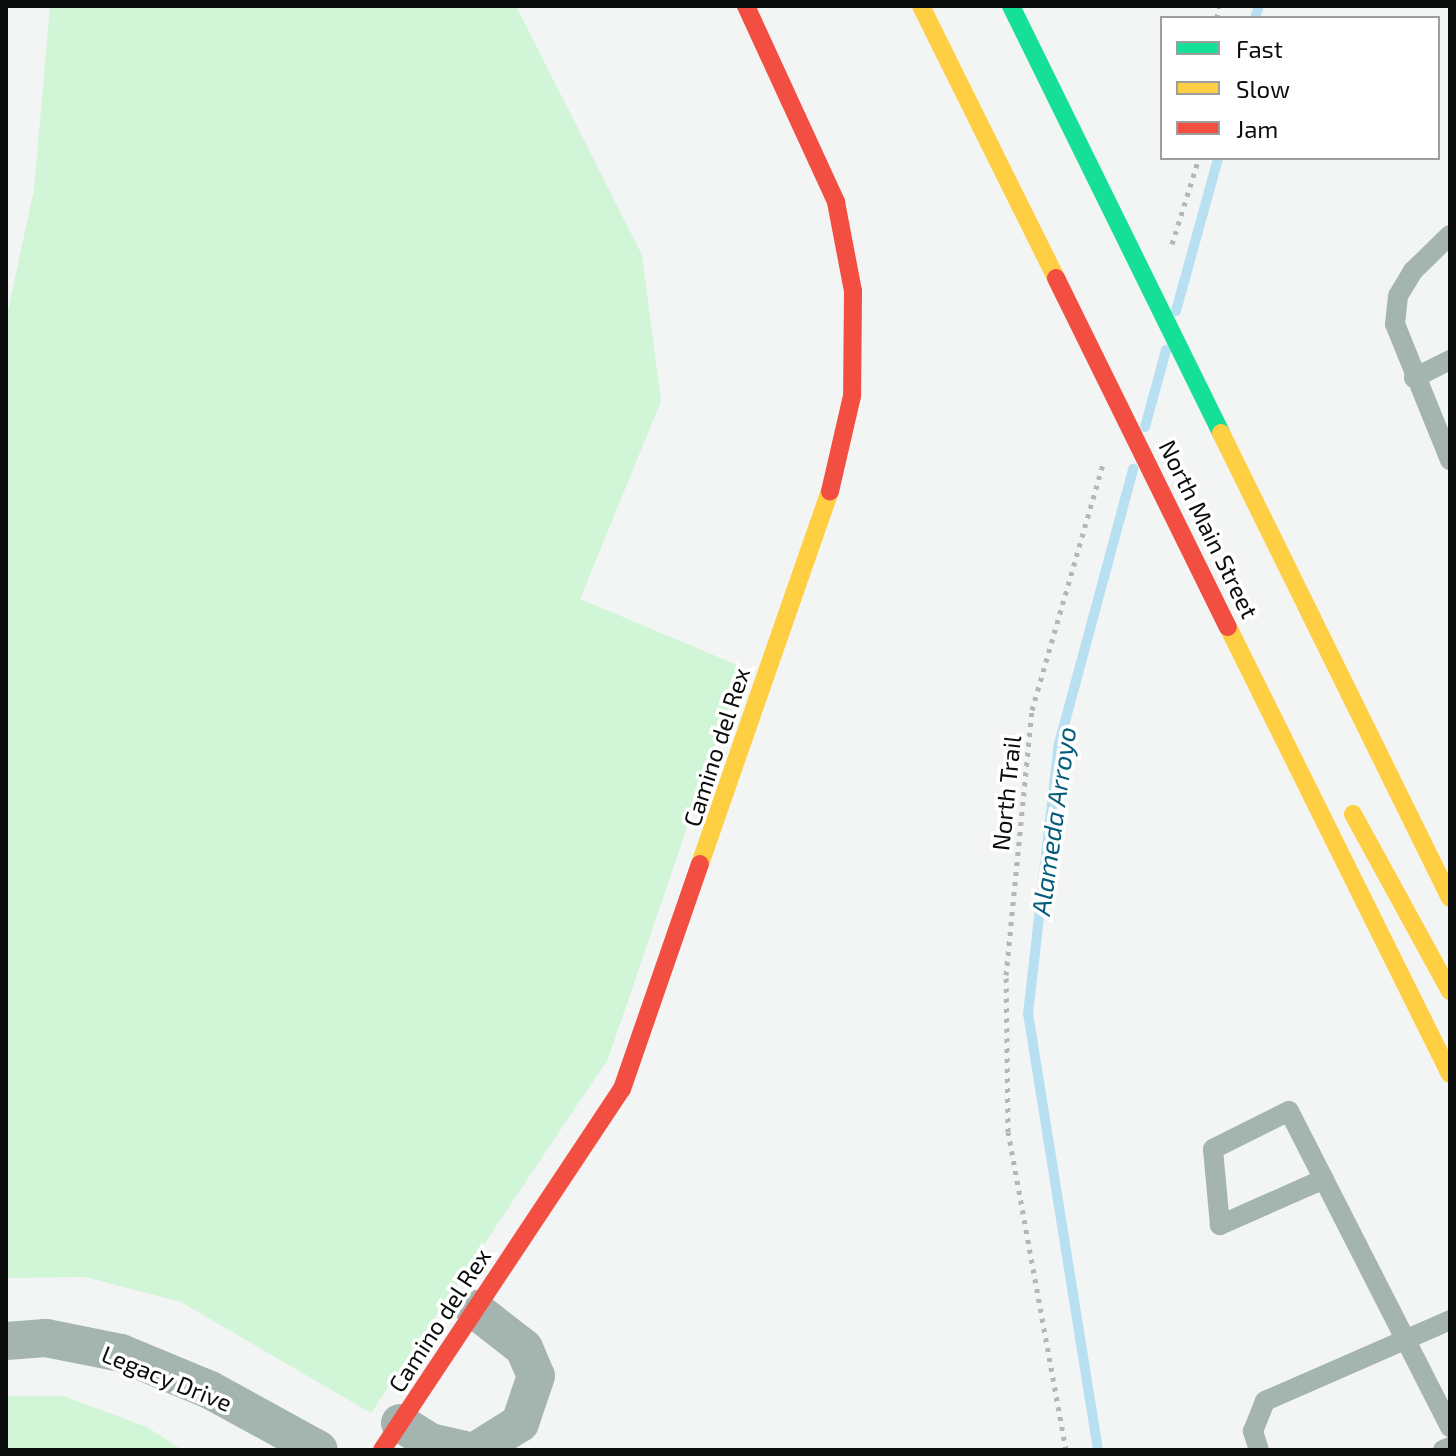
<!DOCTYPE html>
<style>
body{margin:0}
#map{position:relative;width:1456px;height:1456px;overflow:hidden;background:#f3f4f4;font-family:"Exo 2",sans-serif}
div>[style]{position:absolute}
.green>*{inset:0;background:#d0f5d7}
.stream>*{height:10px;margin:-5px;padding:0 5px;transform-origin:5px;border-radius:5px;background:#b8e0f3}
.path>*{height:5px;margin-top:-2.5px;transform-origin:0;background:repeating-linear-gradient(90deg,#b1b9b7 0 4px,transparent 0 10px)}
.lane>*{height:20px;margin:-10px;padding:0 10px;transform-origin:10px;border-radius:10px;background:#a3b5ae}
.street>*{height:38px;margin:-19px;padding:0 19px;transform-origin:19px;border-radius:19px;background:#a3b5ae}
.fast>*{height:18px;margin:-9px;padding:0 9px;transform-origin:9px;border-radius:9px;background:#16e098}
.slow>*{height:18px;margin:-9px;padding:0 9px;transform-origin:9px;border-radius:9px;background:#ffcf43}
.jam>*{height:18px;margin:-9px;padding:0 9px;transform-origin:9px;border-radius:9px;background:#f24e42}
span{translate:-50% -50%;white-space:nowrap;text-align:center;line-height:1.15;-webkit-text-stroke:7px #fff;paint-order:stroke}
.street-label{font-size:24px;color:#0b0c0c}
.water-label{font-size:26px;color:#025c7a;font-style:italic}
.frame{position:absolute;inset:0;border:8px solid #0b0c0c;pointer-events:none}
.legend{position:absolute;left:1160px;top:16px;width:280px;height:144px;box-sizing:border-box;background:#fff;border:2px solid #9d9e9e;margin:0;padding:10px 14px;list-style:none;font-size:24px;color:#0b0c0c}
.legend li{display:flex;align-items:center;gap:16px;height:40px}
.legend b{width:40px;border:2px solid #9d9e9e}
</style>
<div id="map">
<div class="green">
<i style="clip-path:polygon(50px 6px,516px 6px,642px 255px,661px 401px,580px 599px,742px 667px,608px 1059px,371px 1413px,181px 1302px,85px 1277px,6px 1278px,6px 320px,34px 190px)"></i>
<i style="clip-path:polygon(6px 1396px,63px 1396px,147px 1427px,182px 1450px,6px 1450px)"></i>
</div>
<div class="stream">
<i style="left:1255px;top:18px;width:13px;rotate:-72deg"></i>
<i style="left:1176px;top:311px;width:159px;rotate:-74.6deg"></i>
<i style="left:1145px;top:427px;width:80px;rotate:-74.7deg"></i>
<i style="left:1098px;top:1450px;width:442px;rotate:-99.1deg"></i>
<i style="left:1028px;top:1014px;width:272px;rotate:-83.5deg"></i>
<i style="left:1059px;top:744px;width:285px;rotate:-74.9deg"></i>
</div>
<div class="path">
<i style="left:1217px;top:18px;width:12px;rotate:-85deg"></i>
<i style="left:1172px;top:244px;width:90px;rotate:-72.6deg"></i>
<i style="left:1066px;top:1450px;width:323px;rotate:-100.3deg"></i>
<i style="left:1008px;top:1132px;width:157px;rotate:-90.7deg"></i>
<i style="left:1006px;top:975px;width:266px;rotate:-84.4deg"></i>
<i style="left:1032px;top:710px;width:260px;rotate:-73.9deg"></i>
</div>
<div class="lane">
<i style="left:1450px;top:235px;width:52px;rotate:135.8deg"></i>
<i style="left:1413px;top:271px;width:29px;rotate:121deg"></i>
<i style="left:1398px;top:296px;width:28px;rotate:96deg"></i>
<i style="left:1395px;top:324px;width:147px;rotate:68deg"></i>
<i style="left:1414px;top:378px;width:40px;rotate:-26.6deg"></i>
<i style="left:1324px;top:1179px;width:114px;rotate:156.1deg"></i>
<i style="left:1220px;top:1225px;width:76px;rotate:-95.3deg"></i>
<i style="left:1213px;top:1149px;width:85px;rotate:-26.6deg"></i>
<i style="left:1289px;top:1111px;width:355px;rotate:63deg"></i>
<i style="left:1259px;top:1450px;width:20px;rotate:-108deg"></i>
<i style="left:1253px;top:1431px;width:32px;rotate:-68deg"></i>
<i style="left:1265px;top:1401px;width:202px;rotate:-23.6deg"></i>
<i style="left:1443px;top:1450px;width:8px;rotate:-23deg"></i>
</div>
<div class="street">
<i style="left:474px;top:1309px;width:63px;rotate:38deg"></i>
<i style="left:524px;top:1348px;width:30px;rotate:67deg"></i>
<i style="left:536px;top:1376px;width:50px;rotate:108.8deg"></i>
<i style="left:520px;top:1423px;width:51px;rotate:147.9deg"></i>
<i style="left:6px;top:1341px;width:40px;rotate:-4.3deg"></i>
<i style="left:46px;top:1338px;width:76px;rotate:11.3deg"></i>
<i style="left:121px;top:1353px;width:96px;rotate:22.6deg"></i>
<i style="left:210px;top:1390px;width:124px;rotate:28.8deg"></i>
<i style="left:400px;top:1423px;width:36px;rotate:32deg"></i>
<i style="left:430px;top:1442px;width:35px;rotate:13deg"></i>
</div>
<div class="fast">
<i style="left:1011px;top:6px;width:476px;rotate:63.8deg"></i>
</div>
<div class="slow">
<i style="left:921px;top:6px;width:304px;rotate:63.6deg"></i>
<i style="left:1221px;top:433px;width:518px;rotate:63.78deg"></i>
<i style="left:1228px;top:627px;width:499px;rotate:63.6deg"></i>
<i style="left:1353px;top:814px;width:202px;rotate:61.3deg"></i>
<i style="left:700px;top:864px;width:395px;rotate:-70.8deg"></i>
</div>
<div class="jam">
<i style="left:746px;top:6px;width:216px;rotate:65.3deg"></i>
<i style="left:836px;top:202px;width:91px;rotate:79.2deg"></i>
<i style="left:853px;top:291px;width:105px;rotate:90.5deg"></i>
<i style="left:852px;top:396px;width:98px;rotate:103deg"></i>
<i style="left:1056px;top:278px;width:389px;rotate:63.8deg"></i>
<i style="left:382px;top:1450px;width:433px;rotate:-56.4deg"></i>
<i style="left:622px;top:1089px;width:238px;rotate:-70.9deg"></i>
</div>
<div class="street-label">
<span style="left:1209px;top:529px;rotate:64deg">North Main Street</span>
<span style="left:716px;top:747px;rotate:-72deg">Camino del Rex</span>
<span style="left:1006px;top:793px;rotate:-84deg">North Trail</span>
<span style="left:439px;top:1320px;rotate:-57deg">Camino del Rex</span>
<span style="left:167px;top:1378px;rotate:22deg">Legacy Drive</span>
</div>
<div class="water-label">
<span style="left:1053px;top:821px;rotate:-82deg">Alameda Arroyo</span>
</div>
<div class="frame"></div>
<ul class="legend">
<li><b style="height:10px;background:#16e098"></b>Fast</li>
<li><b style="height:10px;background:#ffcf43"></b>Slow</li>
<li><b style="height:10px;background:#f24e42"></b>Jam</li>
</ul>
</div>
